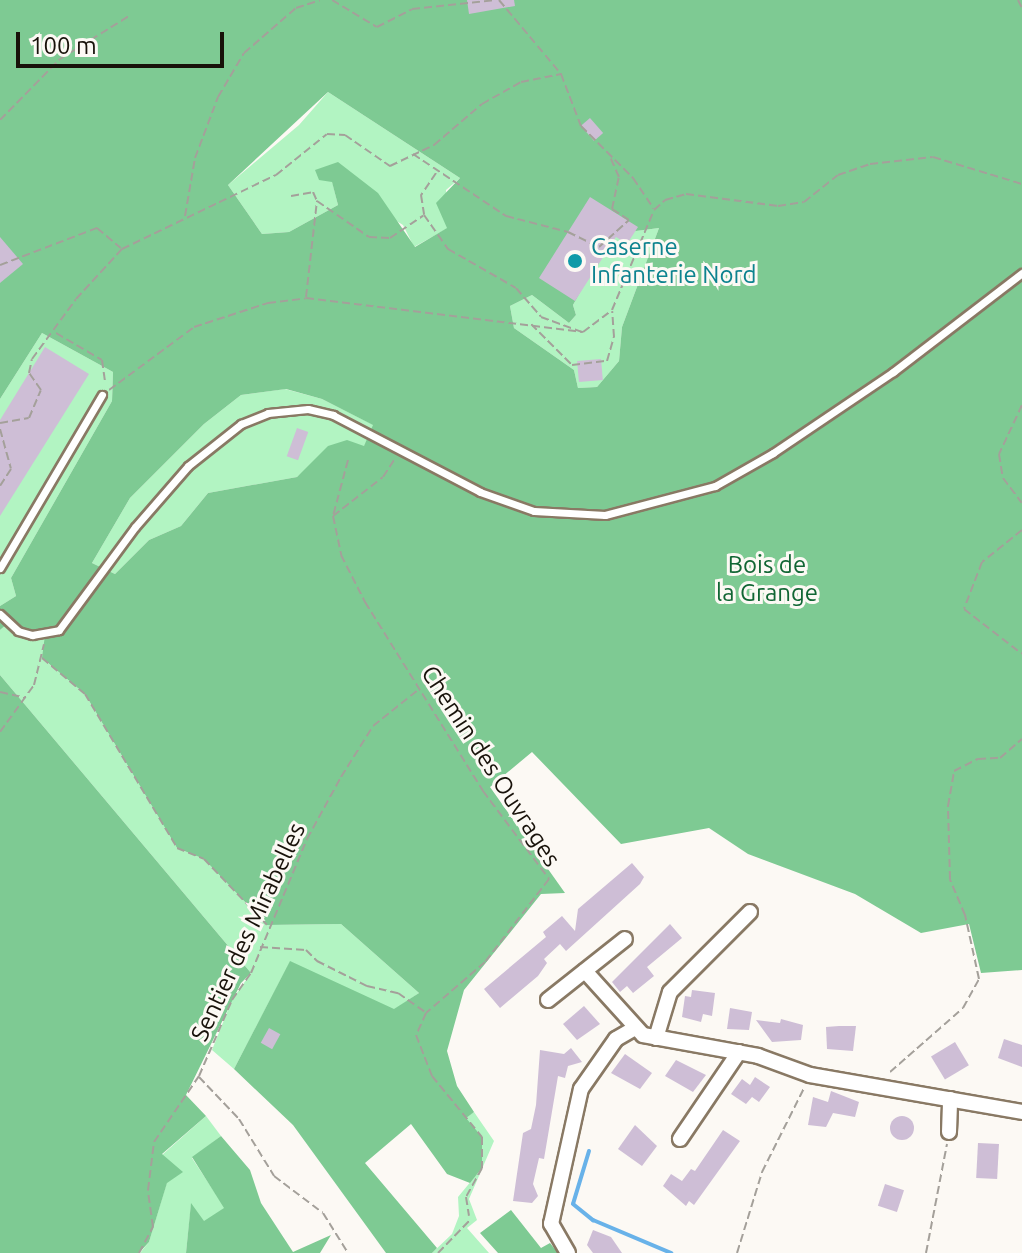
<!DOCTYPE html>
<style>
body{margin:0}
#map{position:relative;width:1022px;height:1253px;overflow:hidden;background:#fcf9f4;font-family:Ubuntu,sans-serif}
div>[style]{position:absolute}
.green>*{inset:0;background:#b2f4c2}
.forest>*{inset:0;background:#7eca93}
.stream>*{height:4px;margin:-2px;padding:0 2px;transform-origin:2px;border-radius:2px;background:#68b2e9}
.building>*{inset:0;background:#cebed6;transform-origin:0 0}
.round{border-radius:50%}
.path>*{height:2px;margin-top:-1px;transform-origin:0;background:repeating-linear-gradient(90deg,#a4a09a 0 8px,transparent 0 12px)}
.roads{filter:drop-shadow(2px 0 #897964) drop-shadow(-2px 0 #897964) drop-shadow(0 2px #897964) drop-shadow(0 -2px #897964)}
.service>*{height:7px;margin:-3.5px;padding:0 3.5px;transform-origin:3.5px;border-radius:3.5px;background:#fff}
.minor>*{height:14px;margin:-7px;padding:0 7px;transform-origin:7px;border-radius:7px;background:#fff}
.dots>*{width:22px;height:22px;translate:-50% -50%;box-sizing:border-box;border:4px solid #fcf9f4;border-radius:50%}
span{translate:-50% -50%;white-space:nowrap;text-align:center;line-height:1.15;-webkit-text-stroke:6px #fcf9f4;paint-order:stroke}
.culture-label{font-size:24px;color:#0d838f}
.left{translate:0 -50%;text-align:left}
.park-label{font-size:24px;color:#116634}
.street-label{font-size:24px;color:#18120a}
.scale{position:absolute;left:16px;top:32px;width:208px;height:36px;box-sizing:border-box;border:4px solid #18120a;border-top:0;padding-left:10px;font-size:24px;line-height:28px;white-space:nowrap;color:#18120a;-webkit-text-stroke:6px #fcf9f4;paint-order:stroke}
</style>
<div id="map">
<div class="green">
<i style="clip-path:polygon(328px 92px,460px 178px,446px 190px,448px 228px,414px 247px,403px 225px,332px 181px,338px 205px,289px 232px,262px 234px,228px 185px,299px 125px)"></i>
<i style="clip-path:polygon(659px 228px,622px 327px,619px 361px,597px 387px,578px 388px,574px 370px,514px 328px,510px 306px,532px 295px,569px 323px,576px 315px,573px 305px,613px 234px)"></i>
<i style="clip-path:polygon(42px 333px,113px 372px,112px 401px,11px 578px,16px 596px,0 606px,0 399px)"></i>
<i style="clip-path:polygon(285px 389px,322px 399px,374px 425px,364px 447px,310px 466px,297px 477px,208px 493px,181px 526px,149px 540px,115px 574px,92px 563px,130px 498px,204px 424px,241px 395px)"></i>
<i style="clip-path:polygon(7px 624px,46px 635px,43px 659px,85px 694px,177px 848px,204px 859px,267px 925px,341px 924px,419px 993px,394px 1010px,290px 962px,234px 1069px,212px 1050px,232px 1000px,251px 973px,0 675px,0 630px)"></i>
<i style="clip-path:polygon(474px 1112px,494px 1141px,469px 1199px,477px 1220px,467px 1228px,489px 1253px,432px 1253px,452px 1234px,459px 1216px,458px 1197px,482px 1168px,465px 1117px)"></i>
<i style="clip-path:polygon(206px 1116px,221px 1136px,192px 1158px,225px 1208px,204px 1222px,191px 1205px,186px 1253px,140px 1253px,149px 1242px,167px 1182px,162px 1155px)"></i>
</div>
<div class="forest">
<i style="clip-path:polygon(evenodd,0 0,1022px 0,1022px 970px,981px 973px,969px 924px,921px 933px,855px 894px,748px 854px,709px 828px,621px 844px,532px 752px,490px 787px,565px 893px,541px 894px,464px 990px,447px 1051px,457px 1086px,474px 1112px,466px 1118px,482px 1137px,482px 1168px,470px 1183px,447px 1174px,411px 1124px,365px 1163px,437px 1248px,432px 1253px,386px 1253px,293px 1125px,234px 1069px,290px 961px,394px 1009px,419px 993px,341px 924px,267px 925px,204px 859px,177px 848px,85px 694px,42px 658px,45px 635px,7px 624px,0 630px,0 606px,16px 596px,11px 578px,112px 401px,113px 372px,42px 333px,0 399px,0 0,328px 92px,460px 178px,436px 203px,447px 228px,415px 247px,378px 193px,338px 162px,315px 170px,319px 180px,332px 182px,338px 205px,289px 232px,262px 234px,228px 185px,328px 92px,0 0,659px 228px,622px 327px,619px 361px,597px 387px,578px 388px,574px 370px,514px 328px,510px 306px,532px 295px,569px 323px,576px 315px,573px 305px,613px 234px,659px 228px,0 0,286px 389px,322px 399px,373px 425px,364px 446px,347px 440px,328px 446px,297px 477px,208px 493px,181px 526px,149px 540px,115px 574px,92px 563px,130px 498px,204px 424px,241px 395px,286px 389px)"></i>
<i style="clip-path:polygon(0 675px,251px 973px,241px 983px,186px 1095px,206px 1116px,162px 1154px,183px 1172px,167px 1183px,149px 1242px,139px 1253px,0 1253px)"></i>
<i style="clip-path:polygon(221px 1136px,250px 1170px,261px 1203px,293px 1252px,331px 1235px,320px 1253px,186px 1253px,191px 1203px,204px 1221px,224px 1208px,192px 1157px)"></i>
<i style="clip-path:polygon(511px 1210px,541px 1248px,550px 1243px,558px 1253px,498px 1253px,480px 1233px)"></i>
</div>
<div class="stream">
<i style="left:589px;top:1151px;width:55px;rotate:106.8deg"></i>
<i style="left:573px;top:1204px;width:26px;rotate:39deg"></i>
<i style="left:593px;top:1220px;width:85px;rotate:22.9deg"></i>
</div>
<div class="building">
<i style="clip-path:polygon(467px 0,514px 0,515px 6px,469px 14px)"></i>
<i style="left:590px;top:118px;width:20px;height:12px;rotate:49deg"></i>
<i style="clip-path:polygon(590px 197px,638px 227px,627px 244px,616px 237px,575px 301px,539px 278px)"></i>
<i style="clip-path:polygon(0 237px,23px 264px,0 283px)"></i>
<i style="clip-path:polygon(45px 347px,89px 374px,0 516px,0 420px)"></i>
<i style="left:601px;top:359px;width:21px;height:24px;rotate:85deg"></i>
<i style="left:297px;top:428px;width:12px;height:30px;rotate:20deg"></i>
<i style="clip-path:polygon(632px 863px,644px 877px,640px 884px,566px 951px,560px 944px,544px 959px,547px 963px,538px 976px,500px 1008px,484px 989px,546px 937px,543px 932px,562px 916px,575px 931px,578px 909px)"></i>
<i style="clip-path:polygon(670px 924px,682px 938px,647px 967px,654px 976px,633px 993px,627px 986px,620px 992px,612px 982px)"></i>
<i style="clip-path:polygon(692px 990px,715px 993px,712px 1016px,703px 1014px,701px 1022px,682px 1017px,685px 996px,691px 997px)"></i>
<i style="clip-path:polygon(584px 1006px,600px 1024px,577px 1040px,563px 1024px)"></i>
<i style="clip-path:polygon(730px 1008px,752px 1012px,749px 1030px,727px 1029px)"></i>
<i style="clip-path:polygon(781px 1019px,803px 1025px,801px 1040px,772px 1042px,756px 1020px,780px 1023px)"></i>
<i style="clip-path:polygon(839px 1026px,856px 1026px,853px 1051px,827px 1049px,826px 1027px)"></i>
<i style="left:269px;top:1028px;width:13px;height:17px;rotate:29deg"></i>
<i style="clip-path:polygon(1004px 1039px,1022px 1045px,1022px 1067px,998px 1058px)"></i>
<i style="left:955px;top:1042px;width:27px;height:28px;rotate:59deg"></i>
<i style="clip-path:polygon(571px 1048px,582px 1062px,568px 1066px,565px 1078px,558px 1076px,544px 1159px,539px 1158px,533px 1184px,538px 1196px,532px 1203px,513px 1201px,523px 1133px,531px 1129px,536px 1105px,540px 1050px,564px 1054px)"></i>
<i style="clip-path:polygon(625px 1054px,652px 1073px,640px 1089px,611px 1073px)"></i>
<i style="clip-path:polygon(676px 1060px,706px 1075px,693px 1092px,665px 1076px)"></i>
<i style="clip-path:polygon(755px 1077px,770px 1087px,759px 1102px,752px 1097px,746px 1104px,731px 1094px,742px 1079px,750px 1085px)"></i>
<i style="clip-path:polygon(831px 1091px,859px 1102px,855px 1117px,833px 1113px,826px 1127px,808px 1125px,813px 1097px,828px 1102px)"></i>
<i class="round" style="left:890px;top:1116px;width:24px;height:24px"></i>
<i style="clip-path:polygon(635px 1125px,657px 1146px,642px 1166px,618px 1149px)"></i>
<i style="clip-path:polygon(723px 1130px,740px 1141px,694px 1205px,689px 1201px,686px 1206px,663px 1186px,671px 1174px,682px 1181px,691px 1169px,695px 1171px)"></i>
<i style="left:978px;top:1143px;width:21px;height:35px;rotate:3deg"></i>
<i style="left:885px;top:1184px;width:20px;height:23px;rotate:18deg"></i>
<i style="clip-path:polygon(593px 1230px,611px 1237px,622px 1253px,593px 1253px,587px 1245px)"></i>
</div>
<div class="path">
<i style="left:332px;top:0;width:52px;rotate:31deg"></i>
<i style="left:377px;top:27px;width:39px;rotate:-27deg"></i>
<i style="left:412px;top:9px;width:84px;rotate:-6.1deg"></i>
<i style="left:499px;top:0;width:97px;rotate:50deg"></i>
<i style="left:561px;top:74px;width:56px;rotate:69deg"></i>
<i style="left:581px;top:126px;width:74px;rotate:45deg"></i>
<i style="left:633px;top:178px;width:37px;rotate:56deg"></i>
<i style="left:1018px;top:0;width:9px;rotate:63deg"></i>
<i style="left:0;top:120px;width:86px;rotate:-45.5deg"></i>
<i style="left:60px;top:59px;width:81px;rotate:-31.9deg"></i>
<i style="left:413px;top:154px;width:112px;rotate:33.7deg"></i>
<i style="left:506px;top:216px;width:64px;rotate:14.5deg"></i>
<i style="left:568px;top:232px;width:34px;rotate:26deg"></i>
<i style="left:599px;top:247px;width:40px;rotate:-42deg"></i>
<i style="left:629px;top:220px;width:20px;rotate:-147deg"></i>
<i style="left:612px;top:209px;width:33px;rotate:-78deg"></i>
<i style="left:619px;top:177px;width:22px;rotate:-114deg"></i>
<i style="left:436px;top:173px;width:27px;rotate:124deg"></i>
<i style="left:421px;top:195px;width:20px;rotate:81deg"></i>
<i style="left:424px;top:215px;width:42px;rotate:54.8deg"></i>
<i style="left:448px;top:249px;width:78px;rotate:29.8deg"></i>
<i style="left:516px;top:288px;width:38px;rotate:49deg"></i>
<i style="left:541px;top:317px;width:44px;rotate:20.1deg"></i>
<i style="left:291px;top:196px;width:22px;rotate:-10deg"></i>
<i style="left:313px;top:192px;width:10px;rotate:66deg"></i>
<i style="left:317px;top:201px;width:63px;rotate:34.7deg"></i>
<i style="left:369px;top:237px;width:21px;rotate:3deg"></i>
<i style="left:390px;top:238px;width:40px;rotate:-34deg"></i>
<i style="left:185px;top:216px;width:59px;rotate:-80.2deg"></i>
<i style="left:195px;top:158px;width:65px;rotate:-69.3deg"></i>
<i style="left:218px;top:97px;width:51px;rotate:-59.4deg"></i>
<i style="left:244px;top:53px;width:69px;rotate:-40.9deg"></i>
<i style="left:296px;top:8px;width:25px;rotate:-18deg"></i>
<i style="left:0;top:265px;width:104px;rotate:-20.9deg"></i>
<i style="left:97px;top:228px;width:31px;rotate:40deg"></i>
<i style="left:306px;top:297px;width:97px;rotate:-83.5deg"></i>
<i style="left:531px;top:324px;width:58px;rotate:45deg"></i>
<i style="left:572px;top:365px;width:35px;rotate:-7deg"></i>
<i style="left:607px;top:361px;width:25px;rotate:-74deg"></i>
<i style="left:614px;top:337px;width:26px;rotate:-94deg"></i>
<i style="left:56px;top:333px;width:53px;rotate:30.4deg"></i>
<i style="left:102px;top:360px;width:22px;rotate:82deg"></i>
<i style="left:109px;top:390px;width:106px;rotate:-36.5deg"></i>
<i style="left:194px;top:327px;width:78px;rotate:-18deg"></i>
<i style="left:268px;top:303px;width:38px;rotate:-7deg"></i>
<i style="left:306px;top:298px;width:279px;rotate:7deg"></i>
<i style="left:583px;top:332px;width:36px;rotate:-37deg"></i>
<i style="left:612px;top:310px;width:108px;rotate:-67.2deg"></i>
<i style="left:654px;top:210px;width:15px;rotate:-42deg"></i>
<i style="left:665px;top:200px;width:22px;rotate:-16deg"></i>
<i style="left:686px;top:194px;width:93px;rotate:7.4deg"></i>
<i style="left:778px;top:206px;width:26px;rotate:-9deg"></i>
<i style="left:804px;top:202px;width:43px;rotate:-38.5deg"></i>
<i style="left:838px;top:175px;width:34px;rotate:-19deg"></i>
<i style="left:870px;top:164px;width:63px;rotate:-6.3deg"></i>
<i style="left:933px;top:157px;width:93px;rotate:16.9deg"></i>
<i style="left:1022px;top:405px;width:54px;rotate:115.1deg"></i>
<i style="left:999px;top:454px;width:24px;rotate:81deg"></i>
<i style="left:1003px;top:478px;width:31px;rotate:53deg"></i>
<i style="left:0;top:423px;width:29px;rotate:-10deg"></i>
<i style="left:29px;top:418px;width:30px;rotate:-67deg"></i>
<i style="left:41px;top:390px;width:21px;rotate:-125deg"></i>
<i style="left:29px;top:373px;width:14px;rotate:-78deg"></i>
<i style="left:32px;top:359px;width:74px;rotate:-53.7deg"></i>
<i style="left:76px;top:299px;width:68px;rotate:-47.4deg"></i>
<i style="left:122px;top:249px;width:171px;rotate:-25.7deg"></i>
<i style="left:276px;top:175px;width:65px;rotate:-38.8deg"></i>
<i style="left:327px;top:134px;width:18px;rotate:3deg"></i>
<i style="left:345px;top:135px;width:55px;rotate:34.6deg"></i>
<i style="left:390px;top:166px;width:49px;rotate:-25.5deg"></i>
<i style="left:434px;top:145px;width:63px;rotate:-40.5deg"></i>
<i style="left:482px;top:104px;width:45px;rotate:-29.4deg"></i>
<i style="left:521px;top:82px;width:41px;rotate:-11.3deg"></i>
<i style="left:0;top:429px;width:41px;rotate:74.6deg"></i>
<i style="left:11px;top:469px;width:20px;rotate:123deg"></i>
<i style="left:348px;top:460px;width:58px;rotate:105deg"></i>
<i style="left:333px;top:516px;width:63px;rotate:-38deg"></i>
<i style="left:383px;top:477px;width:20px;rotate:-57deg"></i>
<i style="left:333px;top:516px;width:40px;rotate:78deg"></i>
<i style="left:341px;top:555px;width:53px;rotate:62.9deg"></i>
<i style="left:365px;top:602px;width:223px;rotate:58deg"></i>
<i style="left:483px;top:791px;width:110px;rotate:53.1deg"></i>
<i style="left:549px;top:879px;width:105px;rotate:127.6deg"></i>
<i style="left:485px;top:962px;width:78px;rotate:139.2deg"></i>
<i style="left:426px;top:1013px;width:24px;rotate:114deg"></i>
<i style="left:416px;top:1035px;width:44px;rotate:68.7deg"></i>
<i style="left:432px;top:1076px;width:79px;rotate:50.7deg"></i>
<i style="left:482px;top:1137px;width:31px;rotate:90deg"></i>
<i style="left:482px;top:1168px;width:33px;rotate:119deg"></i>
<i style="left:466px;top:1197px;width:19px;rotate:81deg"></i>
<i style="left:1022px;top:530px;width:51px;rotate:141.3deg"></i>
<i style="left:982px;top:562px;width:50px;rotate:111deg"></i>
<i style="left:964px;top:609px;width:73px;rotate:37.8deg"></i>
<i style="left:42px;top:658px;width:56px;rotate:39.9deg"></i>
<i style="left:85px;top:694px;width:179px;rotate:59.1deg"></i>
<i style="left:177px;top:848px;width:29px;rotate:22deg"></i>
<i style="left:204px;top:859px;width:91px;rotate:46.3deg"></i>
<i style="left:0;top:692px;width:26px;rotate:13deg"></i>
<i style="left:0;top:732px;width:58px;rotate:-54.1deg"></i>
<i style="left:34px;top:685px;width:42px;rotate:-76.3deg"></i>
<i style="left:260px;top:947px;width:46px;rotate:3.7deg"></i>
<i style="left:306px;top:950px;width:16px;rotate:45deg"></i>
<i style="left:317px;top:961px;width:56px;rotate:26.6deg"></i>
<i style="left:367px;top:986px;width:32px;rotate:13deg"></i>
<i style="left:398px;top:993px;width:32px;rotate:35deg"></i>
<i style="left:890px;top:1072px;width:97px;rotate:-41.2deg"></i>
<i style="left:963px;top:1008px;width:33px;rotate:-61deg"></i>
<i style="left:979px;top:979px;width:66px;rotate:-102.3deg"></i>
<i style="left:965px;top:915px;width:39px;rotate:-113deg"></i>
<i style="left:950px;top:879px;width:73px;rotate:-91.6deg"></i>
<i style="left:948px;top:806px;width:36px;rotate:-80deg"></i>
<i style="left:954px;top:771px;width:27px;rotate:-27deg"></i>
<i style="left:978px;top:759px;width:22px;rotate:-3deg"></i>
<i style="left:1000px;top:758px;width:29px;rotate:-41deg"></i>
<i style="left:199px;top:1077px;width:58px;rotate:46.4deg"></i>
<i style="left:239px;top:1119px;width:67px;rotate:58.4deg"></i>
<i style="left:274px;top:1176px;width:61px;rotate:37.1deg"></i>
<i style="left:323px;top:1213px;width:47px;rotate:58deg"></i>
<i style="left:139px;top:1253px;width:30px;rotate:-62deg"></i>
<i style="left:153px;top:1227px;width:37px;rotate:-98deg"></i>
<i style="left:148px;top:1190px;width:48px;rotate:-82.9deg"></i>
<i style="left:154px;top:1142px;width:80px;rotate:-55.7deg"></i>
<i style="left:199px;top:1076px;width:83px;rotate:-66.5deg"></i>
<i style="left:232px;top:1000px;width:33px;rotate:-55deg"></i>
<i style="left:251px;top:973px;width:145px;rotate:-67.3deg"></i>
<i style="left:307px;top:839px;width:71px;rotate:-61.3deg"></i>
<i style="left:341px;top:777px;width:60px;rotate:-57.9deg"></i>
<i style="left:373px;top:726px;width:58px;rotate:-38.7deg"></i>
<i style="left:438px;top:1253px;width:46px;rotate:-45.9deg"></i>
<i style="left:737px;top:1253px;width:85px;rotate:-72.8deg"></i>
<i style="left:762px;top:1172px;width:94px;rotate:-63.4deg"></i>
<i style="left:926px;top:1253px;width:111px;rotate:-79.1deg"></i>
</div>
<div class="roads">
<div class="service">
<i style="left:0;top:568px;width:201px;rotate:-59.5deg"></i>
<i style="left:0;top:614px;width:25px;rotate:43deg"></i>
<i style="left:18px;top:631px;width:15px;rotate:16deg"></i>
<i style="left:32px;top:635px;width:27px;rotate:-10deg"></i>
<i style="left:59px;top:630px;width:128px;rotate:-53.6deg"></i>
<i style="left:135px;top:527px;width:81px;rotate:-49deg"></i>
<i style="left:188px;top:466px;width:68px;rotate:-38.4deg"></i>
<i style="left:241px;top:424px;width:29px;rotate:-22deg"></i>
<i style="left:268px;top:413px;width:40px;rotate:-5.7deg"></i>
<i style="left:308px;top:409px;width:26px;rotate:13deg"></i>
<i style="left:333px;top:415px;width:166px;rotate:27.6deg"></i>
<i style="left:480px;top:492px;width:57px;rotate:19.4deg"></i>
<i style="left:534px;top:511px;width:71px;rotate:3.2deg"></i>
<i style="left:605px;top:515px;width:114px;rotate:-14.8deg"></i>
<i style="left:715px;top:486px;width:67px;rotate:-29.6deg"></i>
<i style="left:773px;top:453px;width:145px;rotate:-34deg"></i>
<i style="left:893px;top:372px;width:163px;rotate:-37.5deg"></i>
</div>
<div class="minor">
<i style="left:585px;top:971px;width:86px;rotate:47.8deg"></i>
<i style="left:643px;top:1035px;width:117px;rotate:10.3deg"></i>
<i style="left:758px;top:1056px;width:55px;rotate:20.1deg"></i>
<i style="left:810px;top:1075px;width:215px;rotate:9.9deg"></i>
<i style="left:548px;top:1000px;width:98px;rotate:-38.4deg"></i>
<i style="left:656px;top:1038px;width:48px;rotate:-73.1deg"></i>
<i style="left:670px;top:992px;width:113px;rotate:-45deg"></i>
<i style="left:949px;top:1132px;width:33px;rotate:-88deg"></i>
<i style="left:680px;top:1139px;width:105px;rotate:-55.9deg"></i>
<i style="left:568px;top:1253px;width:34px;rotate:-120deg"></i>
<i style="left:551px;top:1224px;width:138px;rotate:-77.5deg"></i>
<i style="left:581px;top:1089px;width:61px;rotate:-55deg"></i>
<i style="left:616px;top:1039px;width:20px;rotate:-30deg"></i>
</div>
</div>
<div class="dots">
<i style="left:575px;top:261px;background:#0f9aa8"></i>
</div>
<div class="culture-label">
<span class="left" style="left:591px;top:261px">Caserne<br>Infanterie Nord</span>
</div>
<div class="park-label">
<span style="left:767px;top:579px">Bois de<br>la Grange</span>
</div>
<div class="street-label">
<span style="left:491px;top:766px;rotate:57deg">Chemin des Ouvrages</span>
<span style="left:248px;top:932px;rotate:-65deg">Sentier des Mirabelles</span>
</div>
<div class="scale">100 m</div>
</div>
